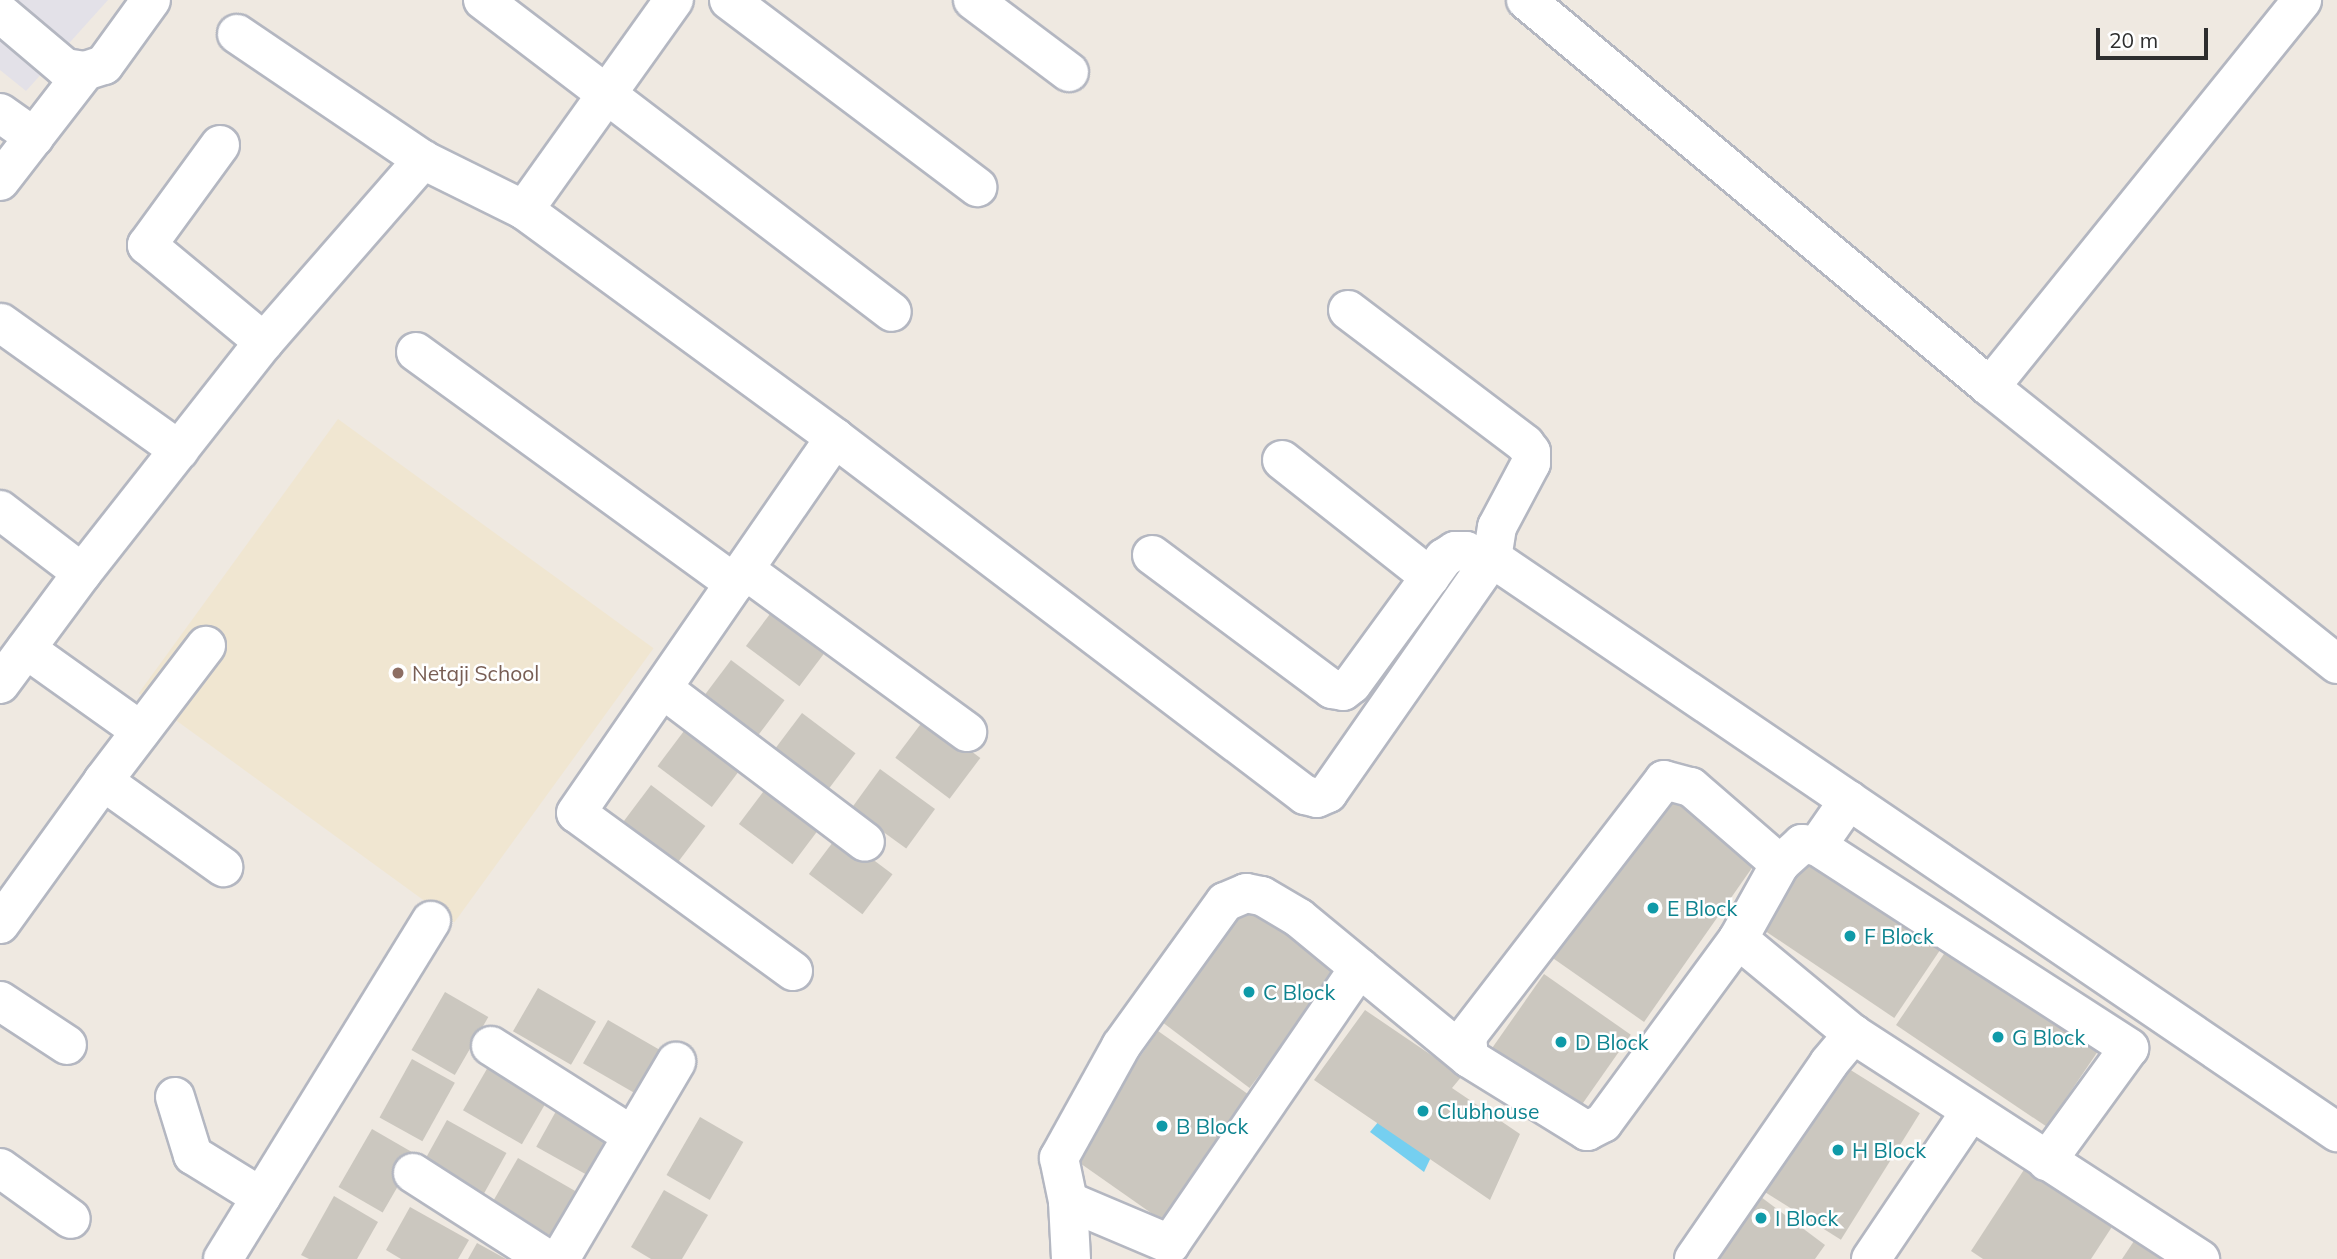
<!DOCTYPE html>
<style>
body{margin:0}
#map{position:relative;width:2337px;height:1259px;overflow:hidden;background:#efe9e1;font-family:Mulish,sans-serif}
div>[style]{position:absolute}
.industrial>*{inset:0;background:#e3e1e8}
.education>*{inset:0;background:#f0e6d1;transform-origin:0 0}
.water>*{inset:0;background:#75cff0}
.building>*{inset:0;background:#cbc7bf;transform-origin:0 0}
.roads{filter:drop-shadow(2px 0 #b4b7c1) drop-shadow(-2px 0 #b4b7c1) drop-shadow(0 2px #b4b7c1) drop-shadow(0 -2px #b4b7c1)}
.minor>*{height:38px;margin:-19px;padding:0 19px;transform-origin:19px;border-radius:19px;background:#fff}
.dots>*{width:19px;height:19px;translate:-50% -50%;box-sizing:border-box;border:4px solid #fff;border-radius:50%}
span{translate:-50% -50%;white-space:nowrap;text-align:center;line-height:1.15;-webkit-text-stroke:5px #fff;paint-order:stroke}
.education-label{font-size:21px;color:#785e54}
.left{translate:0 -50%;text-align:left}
.culture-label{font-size:21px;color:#0d838f}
.scale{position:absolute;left:2096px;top:28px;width:112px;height:32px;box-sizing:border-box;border:4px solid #2e2e2e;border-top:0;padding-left:9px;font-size:21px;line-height:24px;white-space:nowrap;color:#2e2e2e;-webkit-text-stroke:5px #fff;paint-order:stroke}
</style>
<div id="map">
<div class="industrial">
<i style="clip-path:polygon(0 0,108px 0,26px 91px,0 70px)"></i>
</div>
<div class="education">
<i style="left:338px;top:419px;width:390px;height:339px;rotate:36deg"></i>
</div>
<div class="water">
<i style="clip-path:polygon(1379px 1121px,1440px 1138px,1424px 1172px,1370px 1132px)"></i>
</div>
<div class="building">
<i style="left:776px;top:606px;width:67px;height:50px;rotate:37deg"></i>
<i style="left:731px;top:660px;width:67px;height:50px;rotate:37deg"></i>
<i style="left:802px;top:713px;width:67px;height:50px;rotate:37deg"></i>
<i style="left:926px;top:717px;width:68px;height:51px;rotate:37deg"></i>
<i style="left:687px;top:727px;width:68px;height:49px;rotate:37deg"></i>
<i style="left:880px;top:769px;width:68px;height:49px;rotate:36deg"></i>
<i style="left:769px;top:784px;width:67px;height:50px;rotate:37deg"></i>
<i style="left:651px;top:785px;width:68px;height:50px;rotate:37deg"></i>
<i style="left:1664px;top:793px;width:115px;height:199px;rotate:35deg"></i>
<i style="left:839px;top:834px;width:67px;height:50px;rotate:37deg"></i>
<i style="left:1810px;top:855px;width:161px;height:88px;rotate:34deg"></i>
<i style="left:1247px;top:897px;width:117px;height:151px;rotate:37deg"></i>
<i style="left:1948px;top:948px;width:182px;height:93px;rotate:34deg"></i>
<i style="left:1544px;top:974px;width:106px;height:91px;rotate:35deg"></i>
<i style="left:538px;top:988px;width:67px;height:50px;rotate:30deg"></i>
<i style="left:445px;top:992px;width:50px;height:67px;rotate:30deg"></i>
<i style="clip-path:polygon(1365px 1010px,1462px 1076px,1452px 1088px,1520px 1134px,1490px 1200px,1314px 1080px)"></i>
<i style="left:608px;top:1020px;width:67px;height:50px;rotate:30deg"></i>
<i style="left:1158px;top:1031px;width:114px;height:153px;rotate:35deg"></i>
<i style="left:412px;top:1059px;width:49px;height:67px;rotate:29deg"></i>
<i style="left:1841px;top:1064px;width:93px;height:149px;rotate:32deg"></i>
<i style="left:488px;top:1067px;width:68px;height:50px;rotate:30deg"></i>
<i style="left:560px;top:1104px;width:68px;height:49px;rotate:29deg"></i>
<i style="left:700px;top:1117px;width:50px;height:67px;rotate:30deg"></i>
<i style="left:447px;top:1120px;width:68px;height:49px;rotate:29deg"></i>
<i style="left:372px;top:1129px;width:51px;height:67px;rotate:30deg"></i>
<i style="left:518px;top:1158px;width:67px;height:51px;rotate:30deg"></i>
<i style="clip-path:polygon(2031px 1159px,2119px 1216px,2091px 1259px,1983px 1259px,1971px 1251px)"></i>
<i style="clip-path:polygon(664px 1190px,708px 1215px,682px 1259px,651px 1259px,631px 1247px)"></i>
<i style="clip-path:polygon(1753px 1191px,1825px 1245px,1815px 1259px,1705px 1259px)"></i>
<i style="clip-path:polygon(334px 1196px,378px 1222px,357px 1259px,309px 1259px,301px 1255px)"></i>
<i style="clip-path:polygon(410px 1207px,469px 1240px,458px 1259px,401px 1259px,386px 1250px)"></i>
<i style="clip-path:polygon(2138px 1235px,2176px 1259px,2122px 1259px)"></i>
<i style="clip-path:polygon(477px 1243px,506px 1259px,468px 1259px)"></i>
</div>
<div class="roads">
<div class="minor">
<i style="left:483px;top:0;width:514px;rotate:37.34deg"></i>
<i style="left:729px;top:0;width:311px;rotate:37deg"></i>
<i style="left:973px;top:0;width:120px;rotate:36.9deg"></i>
<i style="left:1526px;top:0;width:604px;rotate:39.83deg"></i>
<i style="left:1990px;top:387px;width:444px;rotate:38.6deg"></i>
<i style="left:0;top:13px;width:85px;rotate:40.2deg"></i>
<i style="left:65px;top:68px;width:20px;rotate:9deg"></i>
<i style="left:85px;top:71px;width:20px;rotate:-18deg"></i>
<i style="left:104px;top:65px;width:80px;rotate:-54.1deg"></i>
<i style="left:237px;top:34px;width:225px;rotate:34.1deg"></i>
<i style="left:423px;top:160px;width:113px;rotate:26.3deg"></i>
<i style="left:524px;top:210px;width:258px;rotate:-54.5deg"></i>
<i style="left:0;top:113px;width:42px;rotate:35.2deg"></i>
<i style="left:220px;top:145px;width:124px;rotate:126.1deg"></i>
<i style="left:147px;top:245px;width:152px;rotate:39.7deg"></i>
<i style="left:0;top:181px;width:139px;rotate:-52.3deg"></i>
<i style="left:524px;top:210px;width:386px;rotate:36.2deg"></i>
<i style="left:835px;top:438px;width:590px;rotate:37.22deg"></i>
<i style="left:1305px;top:795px;width:12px;rotate:14deg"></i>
<i style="left:1317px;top:798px;width:12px;rotate:-24deg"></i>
<i style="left:1328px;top:793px;width:287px;rotate:-55.1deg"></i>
<i style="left:1492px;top:558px;width:1022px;rotate:34.19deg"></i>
<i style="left:1348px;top:310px;width:222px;rotate:37.1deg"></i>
<i style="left:1525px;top:444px;width:10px;rotate:53deg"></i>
<i style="left:1531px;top:452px;width:11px;rotate:90deg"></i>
<i style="left:1531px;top:463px;width:72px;rotate:118deg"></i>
<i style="left:1497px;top:527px;width:31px;rotate:99deg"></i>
<i style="left:1px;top:323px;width:219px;rotate:35.5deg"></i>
<i style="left:416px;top:352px;width:394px;rotate:36deg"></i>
<i style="left:1990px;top:387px;width:497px;rotate:-51.1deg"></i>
<i style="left:1282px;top:460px;width:189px;rotate:38.3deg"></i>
<i style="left:0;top:510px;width:103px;rotate:37.5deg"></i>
<i style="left:1152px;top:555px;width:224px;rotate:36.7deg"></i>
<i style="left:1332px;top:689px;width:11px;rotate:10deg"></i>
<i style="left:1343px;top:691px;width:11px;rotate:-38deg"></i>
<i style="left:1352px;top:684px;width:156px;rotate:-53.9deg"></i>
<i style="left:1444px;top:558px;width:13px;rotate:-32deg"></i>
<i style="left:1455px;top:551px;width:11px"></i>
<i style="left:1466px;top:551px;width:25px;rotate:37deg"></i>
<i style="left:745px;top:570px;width:275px;rotate:36.1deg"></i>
<i style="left:26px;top:649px;width:141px;rotate:35.5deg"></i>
<i style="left:0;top:684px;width:138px;rotate:-53.5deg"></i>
<i style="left:82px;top:573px;width:294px;rotate:-51.8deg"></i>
<i style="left:264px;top:342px;width:242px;rotate:-48.9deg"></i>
<i style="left:663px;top:689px;width:253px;rotate:37.1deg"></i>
<i style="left:103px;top:781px;width:170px;rotate:-52.7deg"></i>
<i style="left:1817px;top:846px;width:372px;rotate:32.9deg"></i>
<i style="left:2129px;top:1048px;width:140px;rotate:126deg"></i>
<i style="left:1780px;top:864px;width:86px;rotate:119.2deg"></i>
<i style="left:1738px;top:939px;width:149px;rotate:39.6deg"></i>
<i style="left:0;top:924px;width:176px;rotate:-54.2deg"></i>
<i style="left:103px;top:781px;width:148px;rotate:35.6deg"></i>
<i style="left:793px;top:971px;width:268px;rotate:-143.9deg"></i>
<i style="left:576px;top:813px;width:456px;rotate:-55.4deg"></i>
<i style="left:0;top:1001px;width:80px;rotate:33.3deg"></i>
<i style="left:491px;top:1046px;width:166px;rotate:32.4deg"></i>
<i style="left:1469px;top:1058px;width:139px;rotate:31.7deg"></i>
<i style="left:1587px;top:1131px;width:18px;rotate:-27deg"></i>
<i style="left:1603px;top:1123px;width:228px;rotate:-53.7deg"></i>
<i style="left:175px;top:1097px;width:61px;rotate:72.8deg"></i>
<i style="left:193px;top:1155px;width:80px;rotate:31.7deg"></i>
<i style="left:0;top:1168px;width:87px;rotate:35.7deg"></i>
<i style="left:413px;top:1173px;width:159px;rotate:32.7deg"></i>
<i style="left:1068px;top:1201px;width:111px;rotate:22.9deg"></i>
<i style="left:1170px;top:1244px;width:335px;rotate:-55.6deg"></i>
<i style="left:223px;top:1259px;width:397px;rotate:-58.4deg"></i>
<i style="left:560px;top:1259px;width:229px;rotate:-59.5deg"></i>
<i style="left:1071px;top:1259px;width:58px;rotate:-93deg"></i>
<i style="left:1068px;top:1201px;width:44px;rotate:-101.8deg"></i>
<i style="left:1059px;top:1158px;width:128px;rotate:-61deg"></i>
<i style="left:1121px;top:1046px;width:178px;rotate:-54.2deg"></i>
<i style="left:1225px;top:902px;width:23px;rotate:-23deg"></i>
<i style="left:1246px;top:893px;width:16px;rotate:11deg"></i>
<i style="left:1262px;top:896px;width:43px;rotate:30.7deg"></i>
<i style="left:1299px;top:918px;width:220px;rotate:39.5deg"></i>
<i style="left:1469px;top:1058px;width:22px;rotate:-95deg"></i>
<i style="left:1467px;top:1036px;width:323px;rotate:-52.4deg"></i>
<i style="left:1664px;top:780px;width:28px;rotate:15deg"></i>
<i style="left:1691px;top:787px;width:118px;rotate:40.9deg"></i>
<i style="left:1780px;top:864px;width:30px;rotate:-42deg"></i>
<i style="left:1802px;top:844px;width:15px;rotate:8deg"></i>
<i style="left:1817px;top:846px;width:56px;rotate:-55.2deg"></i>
<i style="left:1694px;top:1259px;width:238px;rotate:-55.4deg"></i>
<i style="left:1829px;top:1063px;width:38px;rotate:-50deg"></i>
<i style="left:1853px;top:1034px;width:414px;rotate:33deg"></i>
<i style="left:1871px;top:1259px;width:177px;rotate:-56deg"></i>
</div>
</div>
<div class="dots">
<i style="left:398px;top:673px;background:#8d6e63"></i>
<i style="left:1653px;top:908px;background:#0f9aa8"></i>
<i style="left:1850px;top:936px;background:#0f9aa8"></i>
<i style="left:1249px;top:992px;background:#0f9aa8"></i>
<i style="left:1998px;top:1037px;background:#0f9aa8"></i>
<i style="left:1561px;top:1042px;background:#0f9aa8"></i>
<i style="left:1423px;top:1111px;background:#0f9aa8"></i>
<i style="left:1162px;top:1126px;background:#0f9aa8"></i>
<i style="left:1838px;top:1150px;background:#0f9aa8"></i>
<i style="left:1761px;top:1218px;background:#0f9aa8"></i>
</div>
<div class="education-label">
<span class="left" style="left:412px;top:673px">Netaji School</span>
</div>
<div class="culture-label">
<span class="left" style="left:1667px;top:908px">E Block</span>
<span class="left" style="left:1864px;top:936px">F Block</span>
<span class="left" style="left:1263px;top:992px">C Block</span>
<span class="left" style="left:2012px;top:1037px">G Block</span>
<span class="left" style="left:1575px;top:1042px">D Block</span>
<span class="left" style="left:1437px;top:1111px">Clubhouse</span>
<span class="left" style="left:1176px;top:1126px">B Block</span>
<span class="left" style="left:1852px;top:1150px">H Block</span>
<span class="left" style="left:1775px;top:1218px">I Block</span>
</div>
<div class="scale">20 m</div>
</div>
